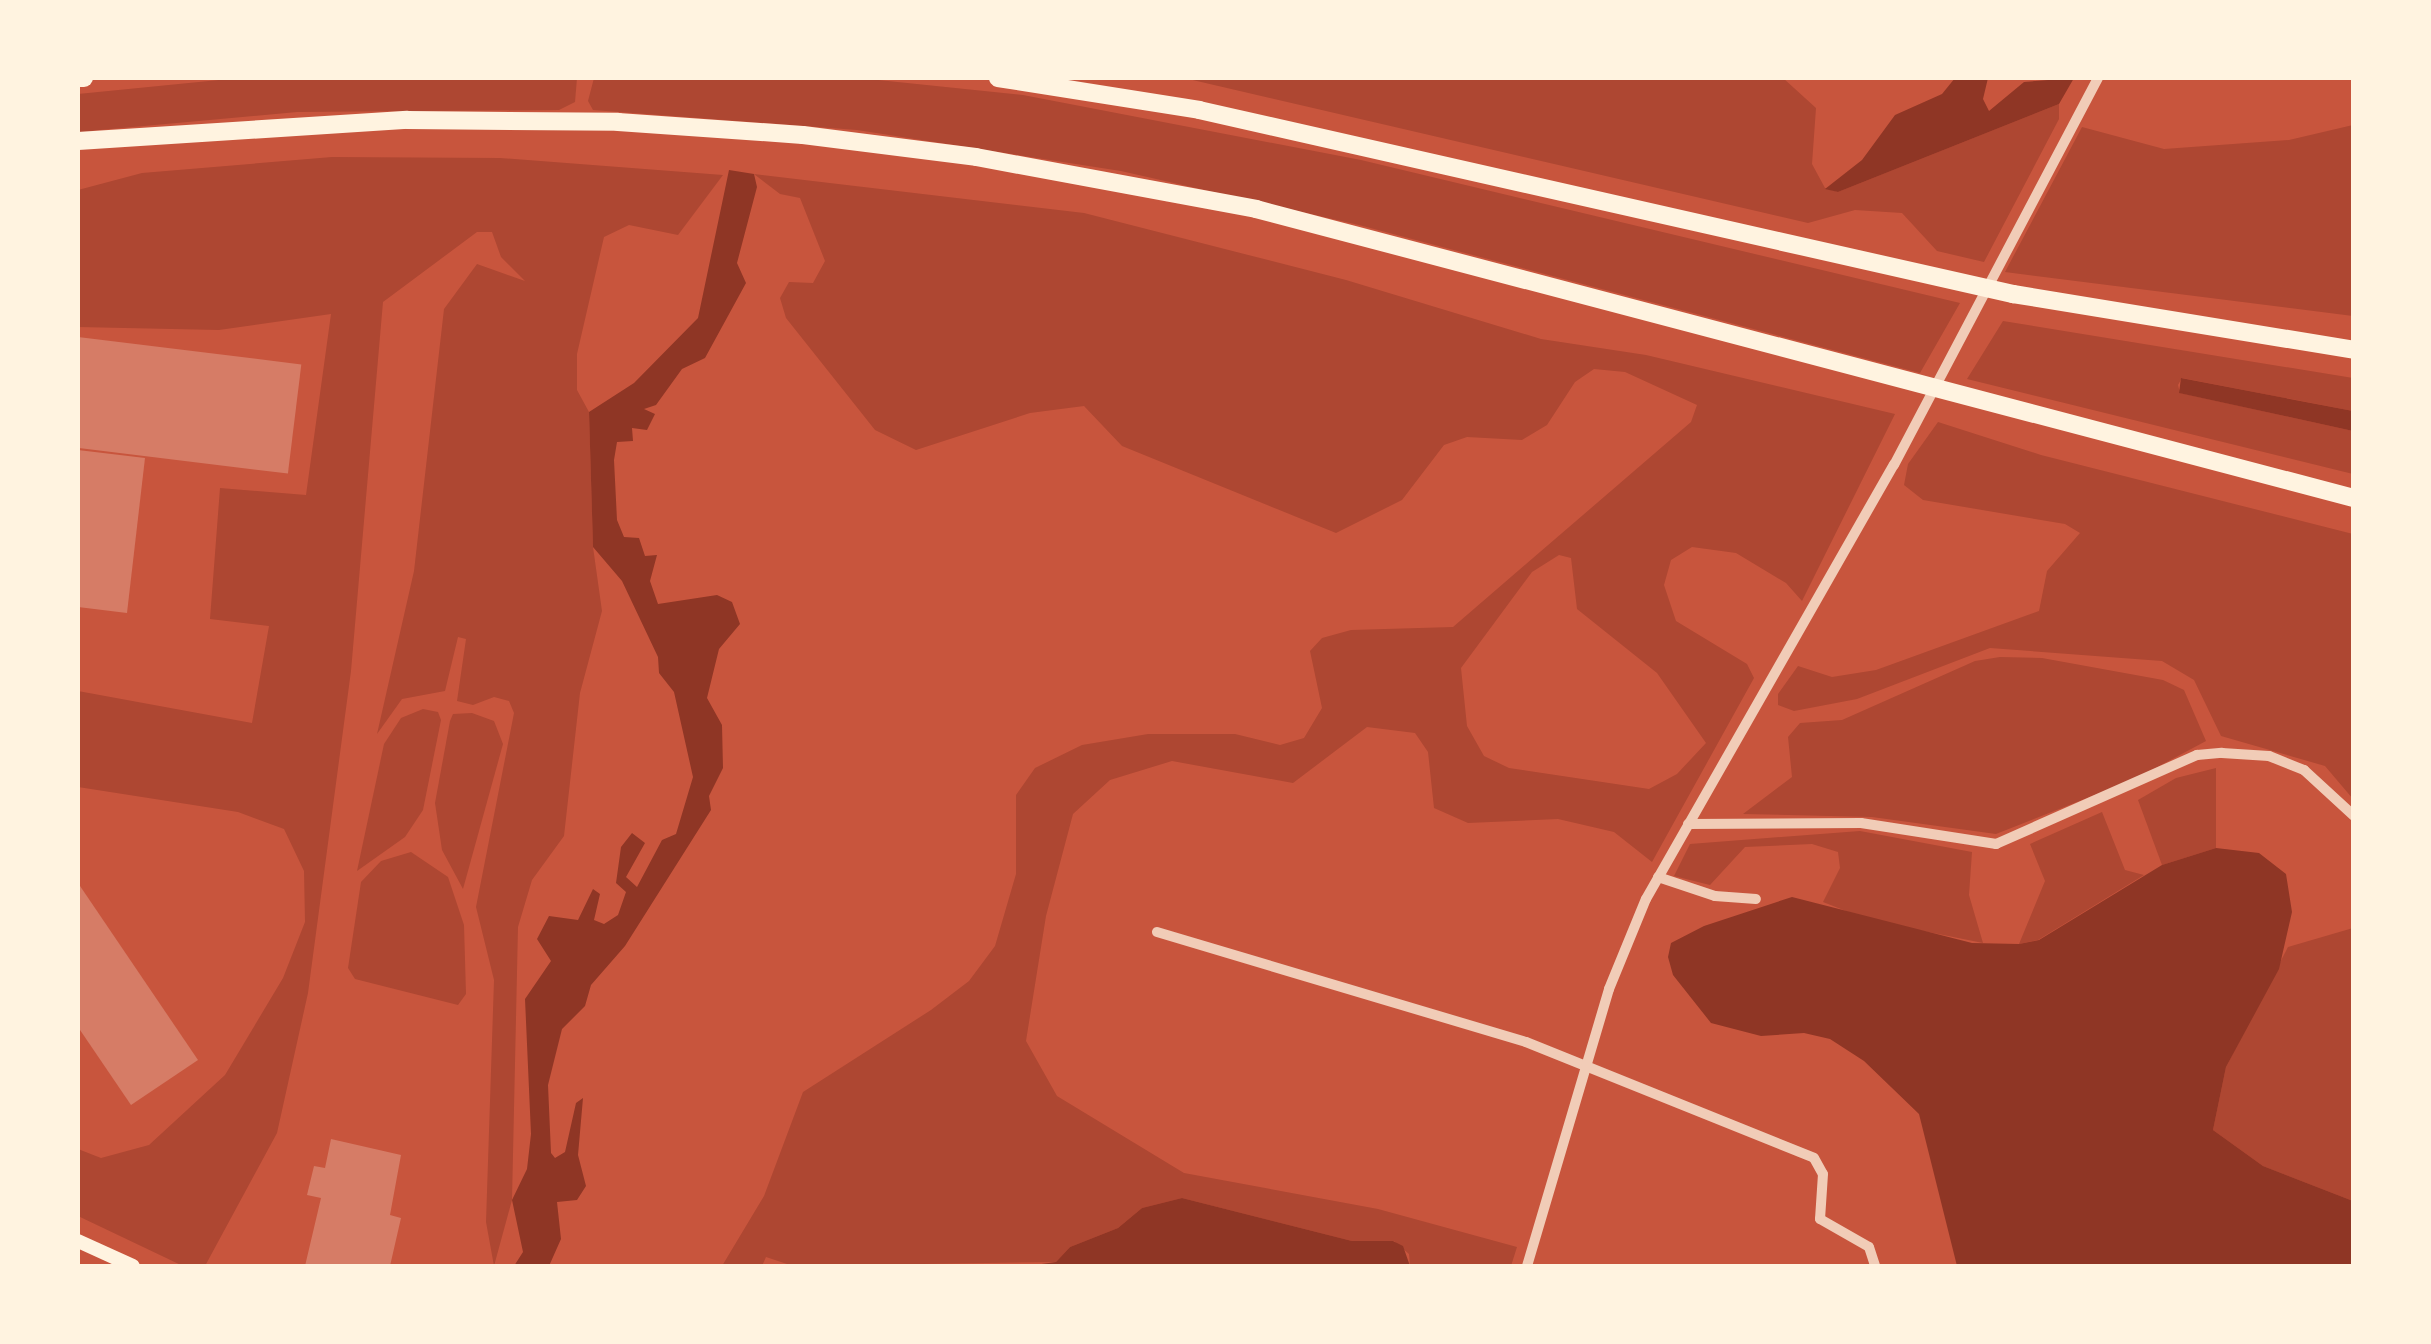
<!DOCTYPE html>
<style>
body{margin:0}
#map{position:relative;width:2431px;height:1344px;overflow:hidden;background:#c8553d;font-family:"Space Grotesk",sans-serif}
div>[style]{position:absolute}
.green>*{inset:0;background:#ae4732}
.water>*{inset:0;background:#8f3625}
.building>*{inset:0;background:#d67c66;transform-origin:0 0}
.minor>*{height:10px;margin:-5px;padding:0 5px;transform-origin:5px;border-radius:5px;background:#f1ccb7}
.secondary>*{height:14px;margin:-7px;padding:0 7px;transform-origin:7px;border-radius:7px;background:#fff3e0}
.motorway>*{height:18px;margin:-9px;padding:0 9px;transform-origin:9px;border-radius:9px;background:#fff3e0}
span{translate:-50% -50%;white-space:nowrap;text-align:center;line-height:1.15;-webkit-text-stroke:8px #fff3e0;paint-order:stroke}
.frame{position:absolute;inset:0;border:80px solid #fff3e0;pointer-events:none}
</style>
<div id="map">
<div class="green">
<i style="clip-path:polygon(239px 78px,577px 78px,575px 102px,559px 110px,297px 112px,78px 132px,78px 94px)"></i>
<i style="clip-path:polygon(594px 78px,859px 78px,1023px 95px,1361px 160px,1960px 303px,1920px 373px,1359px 225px,1121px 171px,857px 130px,593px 110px,588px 101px)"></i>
<i style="clip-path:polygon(1184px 78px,1783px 78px,1816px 108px,1812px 164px,1825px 188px,1838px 192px,2059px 104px,2059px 119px,1984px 262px,1937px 251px,1902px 213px,1855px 210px,1808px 223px)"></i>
<i style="clip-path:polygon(2353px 125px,2353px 316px,2005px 272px,2082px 127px,2164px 149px,2289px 140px)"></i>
<i style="clip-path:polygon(332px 157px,500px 158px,723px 175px,678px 235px,629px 225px,604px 237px,577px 354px,577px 390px,589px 412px,593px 547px,602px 611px,580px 693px,564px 836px,532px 880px,518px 927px,512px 1200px,494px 1266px,486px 1222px,494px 980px,476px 907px,514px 713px,509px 701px,494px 697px,473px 705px,457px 701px,466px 639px,458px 637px,445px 691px,402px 699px,377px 734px,414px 571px,444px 309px,477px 264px,525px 281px,501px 257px,492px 232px,477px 232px,383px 302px,351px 671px,308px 993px,277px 1133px,205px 1266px,183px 1266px,78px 1216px,78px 1149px,101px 1158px,149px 1145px,225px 1075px,283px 978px,305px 922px,304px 871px,284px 829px,238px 812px,78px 787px,78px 691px,252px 723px,269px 626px,210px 619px,220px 488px,306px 495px,331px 314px,219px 330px,78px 327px,78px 190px,142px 173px)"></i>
<i style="clip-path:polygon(evenodd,754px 174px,1084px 213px,1346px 280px,1541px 339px,1646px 355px,1895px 414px,1802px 601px,1786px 583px,1736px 553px,1692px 547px,1671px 560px,1664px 585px,1676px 621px,1747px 664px,1754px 678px,1652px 862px,1614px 832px,1558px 819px,1468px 823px,1434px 808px,1428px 752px,1415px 733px,1367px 727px,1293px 783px,1172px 761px,1110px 780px,1073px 814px,1046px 916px,1026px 1041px,1057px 1096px,1184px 1173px,1378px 1209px,1517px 1247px,1511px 1266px,1410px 1266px,1409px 1254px,1394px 1241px,1352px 1241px,1182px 1198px,1142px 1208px,1118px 1228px,1070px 1247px,1056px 1262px,793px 1266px,766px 1257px,762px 1266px,722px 1266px,764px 1196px,803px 1092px,931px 1010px,969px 981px,995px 946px,1016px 874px,1016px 795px,1035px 768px,1082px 745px,1148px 734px,1235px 734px,1280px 745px,1304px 738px,1322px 708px,1310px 651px,1322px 638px,1351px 630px,1453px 627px,1691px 422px,1697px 405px,1625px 372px,1594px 369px,1575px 382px,1547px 425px,1522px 440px,1467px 437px,1444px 445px,1402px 500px,1336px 533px,1122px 446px,1084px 406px,1030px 413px,916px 450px,875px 430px,786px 318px,780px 298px,789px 282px,813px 283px,825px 261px,800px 198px,780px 194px,754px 174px,1559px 555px,1571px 558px,1577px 609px,1657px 673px,1706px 743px,1677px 774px,1649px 789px,1509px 768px,1484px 756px,1467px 726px,1461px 668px,1532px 572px,1559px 555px)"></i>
<i style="clip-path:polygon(2003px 321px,2353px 378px,2353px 411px,2182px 378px,2178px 385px,2180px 393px,2353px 431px,2353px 474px,1967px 379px)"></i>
<i style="clip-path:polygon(1938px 422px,2041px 455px,2353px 534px,2353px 799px,2325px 766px,2221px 736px,2194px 680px,2162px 661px,1990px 648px,1857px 699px,1794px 711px,1778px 705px,1778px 694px,1798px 666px,1832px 677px,1876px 670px,2039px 611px,2047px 571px,2080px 533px,2065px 524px,1923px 500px,1904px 485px,1908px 464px)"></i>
<i style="clip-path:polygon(2000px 657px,2042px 658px,2163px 680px,2184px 690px,2206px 741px,2135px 779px,1996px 834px,1872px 817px,1743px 814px,1792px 777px,1788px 737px,1800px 723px,1842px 720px,1975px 661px)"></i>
<i style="clip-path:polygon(423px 709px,438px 712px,441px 720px,423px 810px,405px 837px,357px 871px,384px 744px,401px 718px)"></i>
<i style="clip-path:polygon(472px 713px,494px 721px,503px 744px,463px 889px,442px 850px,435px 803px,450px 721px,453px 714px)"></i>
<i style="clip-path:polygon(2216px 768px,2216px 848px,2162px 865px,2138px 800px,2176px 778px)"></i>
<i style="clip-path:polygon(2102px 812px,2125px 870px,2144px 875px,2038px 940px,2019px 944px,2045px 881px,2030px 844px)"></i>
<i style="clip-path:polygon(1860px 831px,1972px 852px,1969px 895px,1983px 943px,1869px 920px,1823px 902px,1840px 868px,1838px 852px,1812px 844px,1745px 847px,1710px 885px,1674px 876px,1690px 844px)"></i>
<i style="clip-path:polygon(411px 852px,448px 877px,464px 925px,466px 994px,458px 1005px,355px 979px,348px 968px,361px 882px,381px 861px)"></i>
<i style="clip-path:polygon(2353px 928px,2353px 1201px,2263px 1166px,2213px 1130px,2226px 1067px,2288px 947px)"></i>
</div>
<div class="water">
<i style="clip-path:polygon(1955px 78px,1988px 78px,1983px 99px,1989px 111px,2024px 82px,2074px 78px,2059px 104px,1838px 192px,1825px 189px,1862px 160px,1895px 115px,1942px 94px)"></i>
<i style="clip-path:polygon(729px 170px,754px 174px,757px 187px,737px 263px,746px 283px,705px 358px,682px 369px,656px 405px,644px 409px,655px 414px,647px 430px,632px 428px,633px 441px,617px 442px,614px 460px,617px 520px,624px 537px,639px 538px,645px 556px,657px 555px,650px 581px,658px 604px,717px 595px,732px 602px,740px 624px,719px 649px,707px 698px,722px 725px,723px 768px,709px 796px,711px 810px,625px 946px,591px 985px,585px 1006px,562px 1029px,548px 1085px,551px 1153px,555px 1158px,565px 1152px,576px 1103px,583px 1098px,578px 1155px,586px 1186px,577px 1200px,557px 1202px,561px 1239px,549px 1266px,514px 1266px,523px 1252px,512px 1200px,527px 1169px,531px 1134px,525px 999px,551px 961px,537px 939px,549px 916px,578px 920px,593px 889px,600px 894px,594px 920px,604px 924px,618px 915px,626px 892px,616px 883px,621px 847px,632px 833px,645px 843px,626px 877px,637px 887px,662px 840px,676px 834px,693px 777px,674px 692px,659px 673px,658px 657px,622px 581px,593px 547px,589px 412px,634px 383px,698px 318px)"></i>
<i style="clip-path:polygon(2181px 378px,2353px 411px,2353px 431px,2179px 393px)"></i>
<i style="clip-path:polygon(2216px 848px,2259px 853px,2286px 874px,2292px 912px,2279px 969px,2226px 1067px,2213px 1130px,2263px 1166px,2353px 1201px,2353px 1266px,1957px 1266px,1919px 1114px,1864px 1061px,1830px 1039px,1804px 1033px,1761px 1036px,1711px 1023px,1673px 975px,1668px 957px,1671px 943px,1704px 926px,1792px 897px,1972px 943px,2019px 944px,2039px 940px,2162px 865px)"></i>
<i style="clip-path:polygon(1182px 1198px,1352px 1241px,1393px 1241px,1403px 1246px,1410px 1266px,1027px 1266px,1056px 1262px,1070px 1247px,1118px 1228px,1142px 1208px)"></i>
</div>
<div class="building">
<i style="left:78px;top:337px;width:225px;height:110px;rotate:7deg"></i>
<i style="clip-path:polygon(78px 450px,145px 458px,127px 613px,78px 607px)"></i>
<i style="clip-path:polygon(78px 883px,198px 1060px,131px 1105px,78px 1027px)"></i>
<i style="clip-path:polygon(331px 1139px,401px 1155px,390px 1215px,401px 1218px,390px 1266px,305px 1266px,321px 1198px,307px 1195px,314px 1166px,325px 1168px)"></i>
</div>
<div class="minor">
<i style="left:1688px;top:824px;width:173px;rotate:-0.3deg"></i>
<i style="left:1861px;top:823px;width:137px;rotate:8.8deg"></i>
<i style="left:1996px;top:844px;width:220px;rotate:-23.9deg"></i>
<i style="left:2197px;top:755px;width:25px;rotate:-5deg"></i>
<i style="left:2222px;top:753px;width:47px;rotate:3.7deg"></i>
<i style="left:2269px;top:756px;width:38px;rotate:22deg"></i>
<i style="left:2304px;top:770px;width:68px;rotate:42.6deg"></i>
<i style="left:1658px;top:877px;width:60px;rotate:18.4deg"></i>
<i style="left:1715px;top:896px;width:41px;rotate:4.2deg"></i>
<i style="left:1157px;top:932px;width:385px;rotate:16.6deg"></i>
<i style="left:1526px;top:1042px;width:310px;rotate:21.9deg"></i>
<i style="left:1814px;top:1158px;width:18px;rotate:61deg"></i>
<i style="left:1823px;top:1174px;width:45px;rotate:93.8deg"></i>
<i style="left:1820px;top:1219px;width:56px;rotate:29.7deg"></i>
<i style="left:1869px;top:1247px;width:20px;rotate:72deg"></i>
<i style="left:1527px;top:1266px;width:289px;rotate:-73.5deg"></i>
<i style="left:1609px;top:989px;width:97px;rotate:-67.7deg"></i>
<i style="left:1646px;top:899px;width:500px;rotate:-60.3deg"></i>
<i style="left:1894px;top:465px;width:437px;rotate:-62.2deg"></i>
</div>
<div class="secondary">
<i style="left:78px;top:1241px;width:60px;rotate:24.4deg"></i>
</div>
<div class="motorway">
<i style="left:78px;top:78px;width:6px"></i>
<i style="left:998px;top:78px;width:204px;rotate:9deg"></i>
<i style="left:1199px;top:110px;width:835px;rotate:12.74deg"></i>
<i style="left:2013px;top:294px;width:346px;rotate:9.3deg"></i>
<i style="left:78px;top:141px;width:330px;rotate:-3.7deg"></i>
<i style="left:407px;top:120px;width:211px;rotate:0.5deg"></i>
<i style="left:618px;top:122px;width:185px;rotate:4deg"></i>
<i style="left:803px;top:135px;width:174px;rotate:7.2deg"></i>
<i style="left:976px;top:157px;width:285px;rotate:10.5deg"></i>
<i style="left:1256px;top:209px;width:1135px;rotate:14.75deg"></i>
</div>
<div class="frame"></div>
</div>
